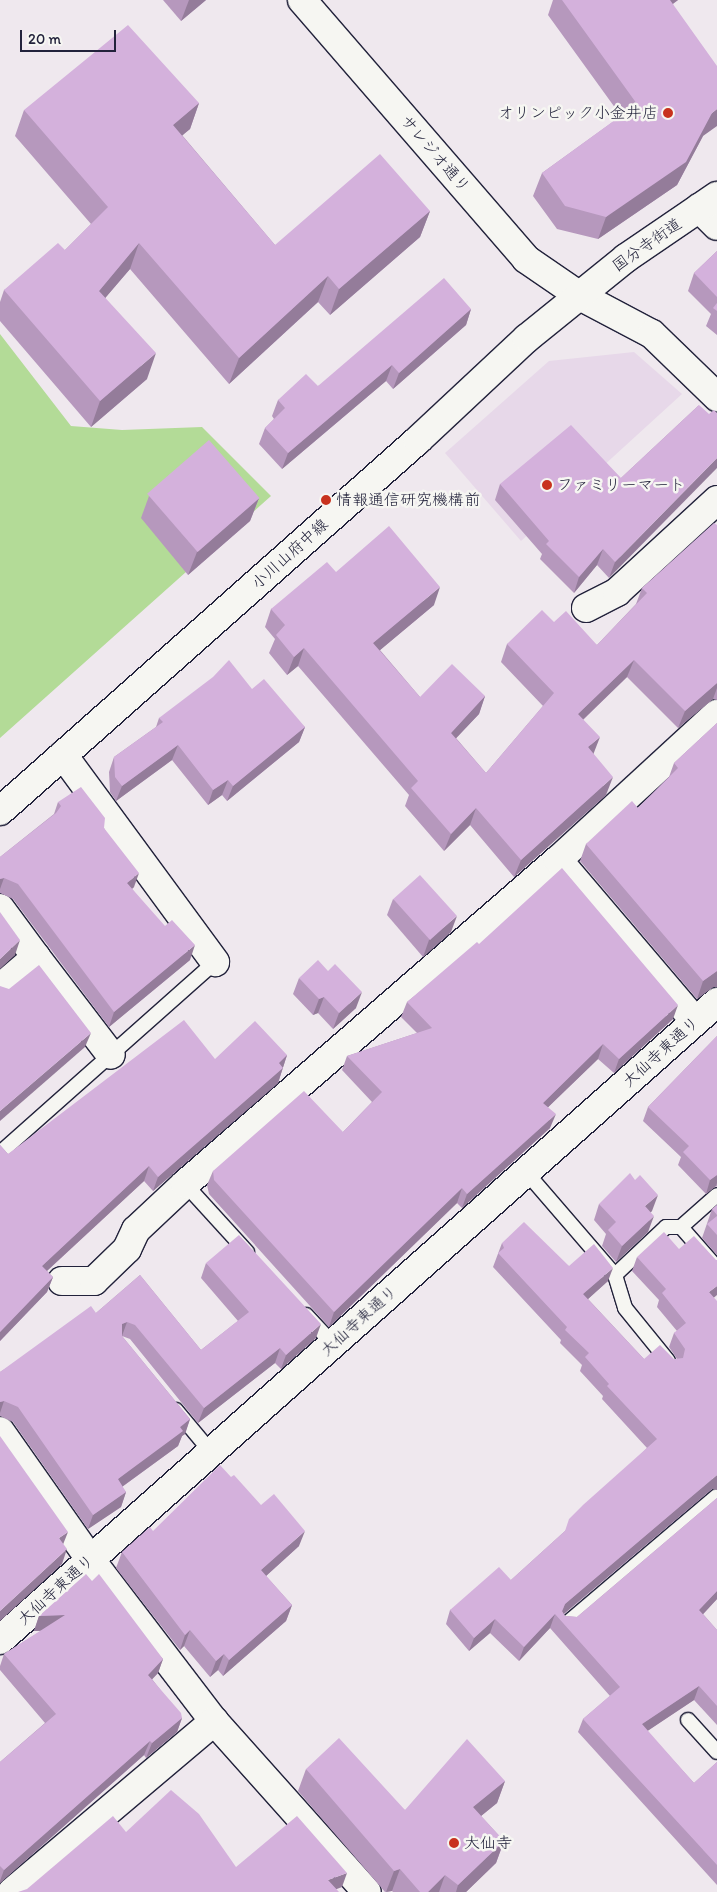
<!DOCTYPE html>
<meta charset="utf-8">
<style>
body{margin:0}
#map{position:relative;width:717px;height:1892px;overflow:hidden;background:#efe8ee;font-family:Itim,"Klee One",sans-serif}
div>[style]{position:absolute}
.built>*{inset:0;background:#e7d8e9}
.green>*{inset:0;background:#b3db97}
.roads{filter:drop-shadow(1px 0 #22223b) drop-shadow(-1px 0 #22223b) drop-shadow(0 1px #22223b) drop-shadow(0 -1px #22223b)}
.service>*{height:14px;margin:-7px;padding:0 7px;transform-origin:7px;border-radius:7px;background:#f6f6f2}
.minor>*{height:28px;margin:-14px;padding:0 14px;transform-origin:14px;border-radius:14px;background:#f6f6f2}
.tertiary>*{height:28px;margin:-14px;padding:0 14px;transform-origin:14px;border-radius:14px;background:#f6f6f2}
.secondary>*{height:28px;margin:-14px;padding:0 14px;transform-origin:14px;border-radius:14px;background:#f6f6f2}
.wall>*{inset:0;background:#b698bd}
.shaded-wall>*{inset:0;background:#947c9a}
.building>*{inset:0;background:#d4b1dc;transform-origin:0 0}
.dots>*{width:14px;height:14px;translate:-50% -50%;box-sizing:border-box;border:2px solid #f6f6f2;border-radius:50%}
span{translate:-50% -50%;white-space:nowrap;text-align:center;line-height:1.15;-webkit-text-stroke:5px #f6f6f2;paint-order:stroke}
.poi-label{font-size:16px;color:#22223b}
.right{translate:-100% -50%;text-align:right}
.left{translate:0 -50%;text-align:left}
.street-label{font-size:16px;color:#22223b}
.scale{position:absolute;left:20px;top:30px;width:96px;height:22px;box-sizing:border-box;border:2px solid #22223b;border-top:0;padding-left:6px;font-size:15px;line-height:18px;white-space:nowrap;color:#22223b;-webkit-text-stroke:4px #f6f6f2;paint-order:stroke}
</style>
<div id="map">
<div class="built">
<i style="clip-path:polygon(634px 352px,682px 394px,521px 541px,445px 453px,549px 361px)"></i>
</div>
<div class="green">
<i style="clip-path:polygon(0 334px,71px 426px,122px 430px,202px 427px,271px 496px,0 738px)"></i>
</div>
<div class="roads">
<div class="service">
<i style="left:0;top:1153px;width:288px;rotate:-41.6deg"></i>
<i style="left:526px;top:1172px;width:136px;rotate:49.2deg"></i>
<i style="left:615px;top:1275px;width:34px;rotate:73deg"></i>
<i style="left:625px;top:1308px;width:68px;rotate:50.9deg"></i>
<i style="left:185px;top:1184px;width:92px;rotate:47.6deg"></i>
<i style="left:681px;top:1227px;width:55px;rotate:48.7deg"></i>
<i style="left:615px;top:1275px;width:70px;rotate:-43.3deg"></i>
<i style="left:666px;top:1227px;width:15px"></i>
<i style="left:681px;top:1227px;width:48px;rotate:-41.6deg"></i>
<i style="left:306px;top:1315px;width:40px;rotate:47deg"></i>
<i style="left:176px;top:1410px;width:55px;rotate:50.2deg"></i>
<i style="left:566px;top:1624px;width:198px;rotate:-40.3deg"></i>
<i style="left:688px;top:1720px;width:43px;rotate:47.8deg"></i>
</div>
<div class="minor">
<i style="left:699px;top:208px;width:25px;rotate:45deg"></i>
<i style="left:586px;top:608px;width:35px;rotate:-27deg"></i>
<i style="left:617px;top:592px;width:136px;rotate:-42.6deg"></i>
<i style="left:63px;top:755px;width:257px;rotate:53.7deg"></i>
<i style="left:558px;top:860px;width:211px;rotate:49.6deg"></i>
<i style="left:0;top:908px;width:61px;rotate:53.7deg"></i>
<i style="left:36px;top:957px;width:48px;rotate:139.3deg"></i>
<i style="left:36px;top:957px;width:123px;rotate:52.6deg"></i>
<i style="left:62px;top:1281px;width:32px"></i>
<i style="left:94px;top:1281px;width:46px;rotate:-44.1deg"></i>
<i style="left:127px;top:1249px;width:21px;rotate:-65deg"></i>
<i style="left:136px;top:1230px;width:67px;rotate:-43.2deg"></i>
<i style="left:185px;top:1184px;width:494px;rotate:-41deg"></i>
<i style="left:558px;top:860px;width:216px;rotate:-42.6deg"></i>
<i style="left:0;top:1431px;width:156px;rotate:54.9deg"></i>
<i style="left:90px;top:1559px;width:204px;rotate:52.6deg"></i>
<i style="left:214px;top:1721px;width:229px;rotate:48.2deg"></i>
<i style="left:0;top:1640px;width:960px;rotate:-41.66deg"></i>
<i style="left:12px;top:1892px;width:265px;rotate:-40.2deg"></i>
</div>
<div class="tertiary">
<i style="left:302px;top:0;width:342px;rotate:49.1deg"></i>
<i style="left:526px;top:259px;width:65px;rotate:34.4deg"></i>
<i style="left:580px;top:296px;width:81px;rotate:27.8deg"></i>
<i style="left:652px;top:334px;width:91px;rotate:44.1deg"></i>
</div>
<div class="secondary">
<i style="left:0;top:811px;width:559px;rotate:-41.59deg"></i>
<i style="left:418px;top:440px;width:149px;rotate:-43.1deg"></i>
<i style="left:527px;top:338px;width:127px;rotate:-38.9deg"></i>
<i style="left:626px;top:258px;width:110px;rotate:-34.3deg"></i>
</div>
</div>
<div class="wall">
<i style="clip-path:polygon(163px 0,206px 0,181px 21px)"></i>
<i style="clip-path:polygon(553px 0,678px 0,673px 4px,703px 136px,677px 185px,598px 239px,557px 229px,533px 196px,542px 173px,621px 116px,548px 15px)"></i>
<i style="clip-path:polygon(199px 103px,190px 129px,182px 135px,275px 245px,430px 211px,420px 237px,330px 315px,318px 302px,229px 384px,130px 269px,105px 298px,147px 379px,91px 427px,0 321px,0 302px,4px 290px,65px 250px,91px 224px,15px 136px,24px 110px)"></i>
<i style="clip-path:polygon(717px 251px,717px 335px,706px 326px,711px 314px,688px 291px,694px 273px)"></i>
<i style="clip-path:polygon(471px 309px,466px 325px,393px 389px,386px 381px,282px 469px,259px 444px,265px 428px,274px 419px,272px 416px,278px 400px,318px 386px)"></i>
<i style="clip-path:polygon(699px 405px,609px 578px,597px 565px,574px 593px,540px 559px,542px 554px,495px 500px,500px 484px,621px 478px)"></i>
<i style="clip-path:polygon(149px 496px,259px 498px,250px 521px,188px 575px,141px 518px)"></i>
<i style="clip-path:polygon(717px 525px,717px 700px,713px 699px,678px 728px,627px 677px,583px 720px,606px 795px,514px 877px,470px 825px,444px 851px,405px 806px,409px 795px,298px 666px,287px 675px,269px 653px,275px 639px,265px 627px,271px 609px,336px 572px,434px 605px,380px 650px,420px 697px,485px 696px,479px 714px,456px 738px,486px 773px,543px 706px,501px 662px,507px 644px,554px 622px,597px 645px,636px 604px,642px 588px)"></i>
<i style="clip-path:polygon(252px 689px,305px 727px,299px 742px,227px 801px,222px 795px,208px 805px,172px 760px,116px 801px,110px 792px,109px 772px,114px 757px,156px 727px,159px 718px)"></i>
<i style="clip-path:polygon(717px 723px,717px 987px,713px 987px,697px 999px,580px 861px,586px 844px,638px 808px,669px 777px,674px 763px)"></i>
<i style="clip-path:polygon(58px 802px,104px 828px,134px 887px,132px 889px,190px 960px,109px 1027px,13px 899px,0 893px,0 857px,54px 814px)"></i>
<i style="clip-path:polygon(393px 899px,451px 932px,423px 957px,387px 915px)"></i>
<i style="clip-path:polygon(479px 944px,673px 1019px,614px 1073px,598px 1059px,548px 1107px,550px 1128px,462px 1208px,457px 1203px,329px 1327px,209px 1194px,207px 1185px,213px 1171px,343px 1132px,372px 1102px,342px 1070px,347px 1056px,417px 1033px,401px 1017px,407px 1002px)"></i>
<i style="clip-path:polygon(299px 978px,356px 1008px,333px 1029px,318px 1013px,313px 1015px,293px 994px)"></i>
<i style="clip-path:polygon(717px 1036px,717px 1187px,716px 1186px,706px 1194px,678px 1165px,681px 1157px,643px 1121px,648px 1107px)"></i>
<i style="clip-path:polygon(287px 1055px,278px 1083px,153px 1191px,144px 1181px,47px 1271px,53px 1277px,47px 1292px,0 1341px,0 1145px,8px 1154px,215px 1059px)"></i>
<i style="clip-path:polygon(599px 1204px,652px 1211px,650px 1212px,648px 1232px,616px 1262px,602px 1246px,606px 1234px,594px 1220px)"></i>
<i style="clip-path:polygon(717px 1205px,717px 1255px,702px 1238px,712px 1209px)"></i>
<i style="clip-path:polygon(502px 1243px,569px 1266px,608px 1281px,588px 1299px,644px 1359px,677px 1359px,669px 1347px,674px 1333px,677px 1331px,657px 1307px,659px 1300px,632px 1271px,637px 1257px,714px 1298px,712px 1489px,564px 1614px,565px 1616px,577px 1617px,717px 1498px,717px 1599px,703px 1614px,717px 1630px,717px 1725px,694px 1700px,647px 1731px,694px 1783px,717px 1762px,717px 1885px,578px 1732px,583px 1719px,610px 1696px,550px 1628px,519px 1661px,490px 1633px,469px 1651px,446px 1624px,450px 1610px,511px 1580px,565px 1531px,647px 1448px,602px 1399px,603px 1396px,580px 1371px,582px 1365px,560px 1343px,561px 1340px,493px 1267px)"></i>
<i style="clip-path:polygon(206px 1263px,316px 1338px,281px 1369px,275px 1363px,198px 1423px,130px 1339px,122px 1336px,190px 1419px,185px 1434px,182px 1436px,178px 1446px,122px 1487px,126px 1492px,121px 1507px,88px 1529px,13px 1422px,0 1416px,0 1372px,96px 1313px,140px 1275px,201px 1350px,238px 1321px,201px 1278px)"></i>
<i style="clip-path:polygon(153px 1531px,299px 1546px,266px 1576px,292px 1605px,286px 1621px,223px 1676px,218px 1670px,210px 1677px,184px 1646px,180px 1650px,116px 1568px,122px 1552px)"></i>
<i style="clip-path:polygon(92px 1581px,163px 1659px,158px 1673px,152px 1679px,182px 1718px,177px 1732px,146px 1758px,144px 1755px,0 1883px,0 1762px,45px 1723px,0 1670px,0 1666px,4px 1654px,41px 1631px,34px 1631px,39px 1616px)"></i>
<i style="clip-path:polygon(306px 1769px,405px 1810px,505px 1781px,497px 1803px,481px 1816px,504px 1841px,496px 1863px,466px 1892px,393px 1892px,392px 1891px,385px 1892px,298px 1791px)"></i>
</div>
<div class="shaded-wall">
<i style="clip-path:polygon(189px 0,206px 0,181px 21px)"></i>
<i style="clip-path:polygon(662px 0,678px 0,657px 15px)"></i>
<i style="clip-path:polygon(199px 103px,190px 129px,164px 151px,173px 125px)"></i>
<i style="clip-path:polygon(717px 109px,717px 126px,703px 136px,677px 185px,598px 239px,606px 217px,712px 113px)"></i>
<i style="clip-path:polygon(430px 211px,420px 237px,330px 315px,339px 289px)"></i>
<i style="clip-path:polygon(139px 243px,130px 269px,89px 317px,99px 291px)"></i>
<i style="clip-path:polygon(328px 276px,318px 302px,229px 384px,239px 358px)"></i>
<i style="clip-path:polygon(471px 309px,466px 325px,393px 389px,399px 373px)"></i>
<i style="clip-path:polygon(156px 353px,147px 379px,91px 427px,100px 401px)"></i>
<i style="clip-path:polygon(392px 365px,386px 381px,282px 469px,288px 453px)"></i>
<i style="clip-path:polygon(717px 458px,717px 468px,609px 578px,615px 562px)"></i>
<i style="clip-path:polygon(259px 498px,250px 521px,188px 575px,197px 552px)"></i>
<i style="clip-path:polygon(603px 549px,597px 565px,574px 593px,579px 577px)"></i>
<i style="clip-path:polygon(440px 587px,434px 605px,367px 661px,373px 643px)"></i>
<i style="clip-path:polygon(304px 648px,298px 666px,287px 675px,294px 657px)"></i>
<i style="clip-path:polygon(634px 660px,627px 677px,571px 731px,578px 714px)"></i>
<i style="clip-path:polygon(717px 683px,717px 688px,713px 699px,678px 728px,685px 711px)"></i>
<i style="clip-path:polygon(485px 696px,479px 714px,445px 750px,451px 733px)"></i>
<i style="clip-path:polygon(305px 727px,299px 742px,227px 801px,233px 786px)"></i>
<i style="clip-path:polygon(600px 737px,593px 755px,588px 747px)"></i>
<i style="clip-path:polygon(178px 745px,172px 760px,116px 801px,122px 786px)"></i>
<i style="clip-path:polygon(613px 777px,606px 795px,514px 877px,521px 860px)"></i>
<i style="clip-path:polygon(228px 780px,222px 795px,208px 805px,213px 790px)"></i>
<i style="clip-path:polygon(476px 808px,470px 825px,444px 851px,451px 834px)"></i>
<i style="clip-path:polygon(139px 873px,134px 887px,121px 898px,127px 883px)"></i>
<i style="clip-path:polygon(4px 878px,0 889px,0 879px)"></i>
<i style="clip-path:polygon(457px 916px,451px 932px,423px 957px,429px 940px)"></i>
<i style="clip-path:polygon(20px 940px,15px 955px,0 969px,0 959px)"></i>
<i style="clip-path:polygon(195px 945px,190px 960px,109px 1027px,114px 1012px)"></i>
<i style="clip-path:polygon(717px 971px,717px 987px,713px 987px,697px 999px,703px 981px)"></i>
<i style="clip-path:polygon(362px 992px,356px 1008px,333px 1029px,339px 1013px)"></i>
<i style="clip-path:polygon(324px 997px,318px 1013px,313px 1015px,319px 999px)"></i>
<i style="clip-path:polygon(678px 1005px,673px 1019px,614px 1073px,619px 1059px)"></i>
<i style="clip-path:polygon(91px 1033px,85px 1047px,0 1121px,0 1111px)"></i>
<i style="clip-path:polygon(603px 1044px,598px 1059px,538px 1117px,543px 1103px)"></i>
<i style="clip-path:polygon(287px 1055px,278px 1083px,153px 1191px,158px 1177px)"></i>
<i style="clip-path:polygon(556px 1114px,550px 1128px,462px 1208px,467px 1194px)"></i>
<i style="clip-path:polygon(149px 1166px,144px 1181px,36px 1281px,42px 1266px)"></i>
<i style="clip-path:polygon(717px 1175px,717px 1183px,716px 1186px,706px 1194px,710px 1180px)"></i>
<i style="clip-path:polygon(462px 1188px,457px 1203px,329px 1327px,334px 1312px)"></i>
<i style="clip-path:polygon(658px 1195px,652px 1211px,640px 1223px,645px 1206px)"></i>
<i style="clip-path:polygon(654px 1216px,648px 1232px,616px 1262px,622px 1246px)"></i>
<i style="clip-path:polygon(613px 1268px,608px 1281px,578px 1308px,583px 1294px)"></i>
<i style="clip-path:polygon(53px 1277px,47px 1292px,0 1341px,0 1332px)"></i>
<i style="clip-path:polygon(717px 1286px,717px 1295px,704px 1306px,709px 1292px)"></i>
<i style="clip-path:polygon(127px 1322px,122px 1336px,117px 1339px,122px 1324px)"></i>
<i style="clip-path:polygon(321px 1324px,316px 1338px,281px 1369px,286px 1355px)"></i>
<i style="clip-path:polygon(280px 1348px,275px 1363px,198px 1423px,204px 1408px)"></i>
<i style="clip-path:polygon(4px 1401px,0 1413px,0 1402px)"></i>
<i style="clip-path:polygon(190px 1419px,185px 1434px,182px 1436px,178px 1446px,112px 1494px,118px 1479px)"></i>
<i style="clip-path:polygon(717px 1475px,717px 1490px,712px 1489px,560px 1617px,557px 1625px,565px 1604px)"></i>
<i style="clip-path:polygon(126px 1492px,121px 1507px,88px 1529px,93px 1515px)"></i>
<i style="clip-path:polygon(305px 1531px,299px 1546px,255px 1586px,261px 1570px)"></i>
<i style="clip-path:polygon(68px 1532px,62px 1547px,59px 1538px)"></i>
<i style="clip-path:polygon(67px 1549px,62px 1564px,0 1621px,0 1611px)"></i>
<i style="clip-path:polygon(717px 1591px,717px 1599px,694px 1624px,699px 1610px)"></i>
<i style="clip-path:polygon(292px 1605px,286px 1621px,223px 1676px,229px 1660px)"></i>
<i style="clip-path:polygon(555px 1614px,550px 1628px,519px 1661px,524px 1647px)"></i>
<i style="clip-path:polygon(65px 1615px,60px 1630px,34px 1631px,39px 1616px)"></i>
<i style="clip-path:polygon(495px 1619px,490px 1633px,469px 1651px,474px 1638px)"></i>
<i style="clip-path:polygon(190px 1630px,184px 1646px,180px 1650px,185px 1635px)"></i>
<i style="clip-path:polygon(224px 1654px,218px 1670px,210px 1677px,216px 1661px)"></i>
<i style="clip-path:polygon(163px 1659px,158px 1673px,143px 1689px,148px 1675px)"></i>
<i style="clip-path:polygon(699px 1686px,694px 1700px,637px 1738px,642px 1724px)"></i>
<i style="clip-path:polygon(182px 1718px,177px 1732px,146px 1758px,152px 1743px)"></i>
<i style="clip-path:polygon(150px 1741px,144px 1755px,0 1883px,0 1881px,4px 1870px)"></i>
<i style="clip-path:polygon(505px 1781px,497px 1803px,465px 1829px,473px 1807px)"></i>
<i style="clip-path:polygon(504px 1841px,496px 1863px,466px 1892px,456px 1892px,458px 1885px)"></i>
<i style="clip-path:polygon(400px 1869px,392px 1891px,386px 1892px,394px 1871px)"></i>
<i style="clip-path:polygon(347px 1873px,342px 1887px,329px 1892px,328px 1880px)"></i>
<i style="clip-path:polygon(445px 1875px,439px 1892px,428px 1892px)"></i>
</div>
<div class="building">
<i style="clip-path:polygon(562px 0,670px 0,717px 66px,717px 109px,712px 113px,686px 162px,606px 217px,565px 206px,542px 173px,637px 104px)"></i>
<i style="clip-path:polygon(128px 25px,199px 103px,173px 125px,275px 245px,380px 154px,430px 211px,339px 289px,328px 276px,239px 358px,139px 243px,99px 291px,156px 353px,100px 401px,4px 290px,58px 243px,65px 250px,108px 207px,24px 110px)"></i>
<i style="clip-path:polygon(717px 251px,717px 297px,694px 273px)"></i>
<i style="clip-path:polygon(444px 278px,471px 309px,399px 373px,392px 365px,288px 453px,265px 428px,285px 408px,278px 400px,306px 374px,318px 386px)"></i>
<i style="clip-path:polygon(717px 303px,717px 311px,713px 308px)"></i>
<i style="clip-path:polygon(699px 405px,709px 414px,714px 410px,717px 413px,717px 458px,615px 562px,603px 549px,579px 577px,546px 544px,549px 541px,500px 484px,571px 425px,621px 478px)"></i>
<i style="left:209px;top:440px;width:77px;height:82px;rotate:49deg"></i>
<i style="clip-path:polygon(714px 523px,717px 525px,717px 683px,685px 711px,634px 660px,578px 714px,600px 737px,588px 747px,613px 777px,521px 860px,476px 808px,451px 834px,411px 788px,418px 781px,304px 648px,294px 657px,276px 635px,285px 625px,271px 609px,327px 562px,336px 572px,389px 526px,440px 587px,373px 643px,420px 697px,452px 664px,485px 696px,451px 733px,486px 773px,554px 693px,507px 644px,542px 610px,554px 622px,566px 611px,597px 645px,647px 593px,642px 588px)"></i>
<i style="clip-path:polygon(229px 660px,252px 689px,264px 679px,305px 727px,233px 786px,228px 780px,213px 790px,178px 745px,122px 786px,115px 777px,114px 757px,163px 722px,159px 718px,213px 677px)"></i>
<i style="clip-path:polygon(717px 723px,717px 971px,703px 981px,586px 844px,632px 801px,638px 808px,678px 768px,674px 763px)"></i>
<i style="clip-path:polygon(81px 787px,105px 818px,104px 828px,139px 873px,127px 883px,165px 926px,172px 920px,195px 945px,114px 1012px,18px 884px,4px 878px,0 879px,0 857px,56px 813px,61px 806px,58px 802px)"></i>
<i style="clip-path:polygon(562px 868px,678px 1005px,619px 1059px,603px 1044px,543px 1103px,556px 1114px,467px 1194px,462px 1188px,334px 1312px,214px 1180px,213px 1171px,304px 1091px,343px 1132px,382px 1092px,347px 1056px,432px 1028px,407px 1002px,477px 942px,479px 944px)"></i>
<i style="left:420px;top:875px;width:55px;height:36px;rotate:48deg"></i>
<i style="clip-path:polygon(0 912px,20px 940px,0 959px)"></i>
<i style="clip-path:polygon(318px 960px,328px 971px,335px 964px,362px 992px,339px 1013px,324px 997px,319px 999px,299px 978px)"></i>
<i style="clip-path:polygon(39px 965px,91px 1033px,0 1111px,0 986px,9px 989px)"></i>
<i style="clip-path:polygon(184px 1020px,215px 1059px,255px 1021px,287px 1055px,279px 1063px,283px 1068px,158px 1177px,149px 1166px,42px 1266px,53px 1277px,0 1332px,0 1145px,8px 1154px)"></i>
<i style="clip-path:polygon(717px 1036px,717px 1175px,710px 1180px,683px 1152px,689px 1146px,648px 1107px)"></i>
<i style="clip-path:polygon(630px 1173px,635px 1180px,640px 1175px,658px 1195px,645px 1206px,654px 1216px,622px 1246px,608px 1230px,616px 1222px,599px 1204px)"></i>
<i style="clip-path:polygon(717px 1205px,717px 1215px,712px 1209px)"></i>
<i style="clip-path:polygon(717px 1216px,717px 1235px,707px 1224px)"></i>
<i style="clip-path:polygon(524px 1222px,569px 1266px,594px 1244px,613px 1268px,583px 1294px,644px 1359px,660px 1345px,674px 1359px,683px 1358px,685px 1349px,674px 1333px,686px 1323px,662px 1293px,666px 1289px,637px 1257px,664px 1232px,679px 1249px,694px 1236px,716px 1260px,717px 1260px,717px 1286px,709px 1292px,717px 1301px,717px 1475px,565px 1604px,562px 1611px,565px 1616px,577px 1617px,717px 1498px,717px 1591px,699px 1610px,717px 1630px,717px 1706px,699px 1686px,642px 1724px,694px 1783px,717px 1762px,717px 1865px,583px 1719px,620px 1687px,555px 1614px,524px 1647px,495px 1619px,474px 1638px,450px 1610px,499px 1567px,511px 1580px,565px 1531px,569px 1519px,583px 1505px,657px 1439px,607px 1386px,609px 1384px,585px 1357px,589px 1353px,565px 1330px,567px 1327px,498px 1253px,504px 1248px,502px 1243px)"></i>
<i style="clip-path:polygon(239px 1235px,321px 1324px,286px 1355px,280px 1348px,204px 1408px,135px 1325px,127px 1322px,122px 1324px,122px 1336px,190px 1419px,180px 1427px,183px 1431px,118px 1479px,126px 1492px,93px 1515px,18px 1407px,4px 1401px,0 1402px,0 1372px,91px 1306px,96px 1313px,140px 1275px,201px 1350px,249px 1312px,206px 1263px)"></i>
<i style="clip-path:polygon(0 1436px,68px 1532px,59px 1538px,67px 1549px,0 1611px)"></i>
<i style="clip-path:polygon(220px 1465px,231px 1477px,234px 1475px,261px 1505px,274px 1494px,305px 1531px,261px 1570px,292px 1605px,229px 1660px,224px 1654px,216px 1661px,190px 1630px,185px 1635px,122px 1552px,150px 1527px,153px 1531px)"></i>
<i style="clip-path:polygon(86px 1574px,92px 1581px,99px 1574px,163px 1659px,148px 1675px,181px 1713px,182px 1718px,152px 1743px,150px 1741px,4px 1870px,0 1866px,0 1762px,56px 1714px,4px 1654px,65px 1615px,39px 1616px)"></i>
<i style="clip-path:polygon(339px 1738px,405px 1810px,467px 1739px,505px 1781px,473px 1807px,504px 1841px,458px 1885px,445px 1875px,428px 1892px,420px 1892px,400px 1869px,394px 1871px,306px 1769px)"></i>
<i style="clip-path:polygon(171px 1790px,199px 1814px,236px 1867px,297px 1816px,347px 1873px,328px 1880px,339px 1892px,18px 1892px,27px 1889px,113px 1816px,126px 1832px)"></i>
</div>
<div class="dots">
<i style="left:668px;top:113px;background:#c8321e"></i>
<i style="left:547px;top:485px;background:#c8321e"></i>
<i style="left:326px;top:500px;background:#c8321e"></i>
<i style="left:454px;top:1843px;background:#c8321e"></i>
</div>
<div class="poi-label">
<span class="right" style="left:658px;top:113px">オリンピック小金井店</span>
<span class="left" style="left:557px;top:485px">ファミリーマート</span>
<span class="left" style="left:336px;top:500px">情報通信研究機構前</span>
<span class="left" style="left:464px;top:1843px">大仙寺</span>
</div>
<div class="street-label">
<span style="left:435px;top:154px;rotate:49deg">サレジオ通り</span>
<span style="left:647px;top:245px;rotate:-35deg">国分寺街道</span>
<span style="left:290px;top:554px;rotate:-42deg">小川山府中線</span>
<span style="left:661px;top:1052px;rotate:-42deg">大仙寺東通り</span>
<span style="left:359px;top:1321px;rotate:-42deg">大仙寺東通り</span>
<span style="left:56px;top:1590px;rotate:-42deg">大仙寺東通り</span>
</div>
<div class="scale">20 m</div>
</div>
